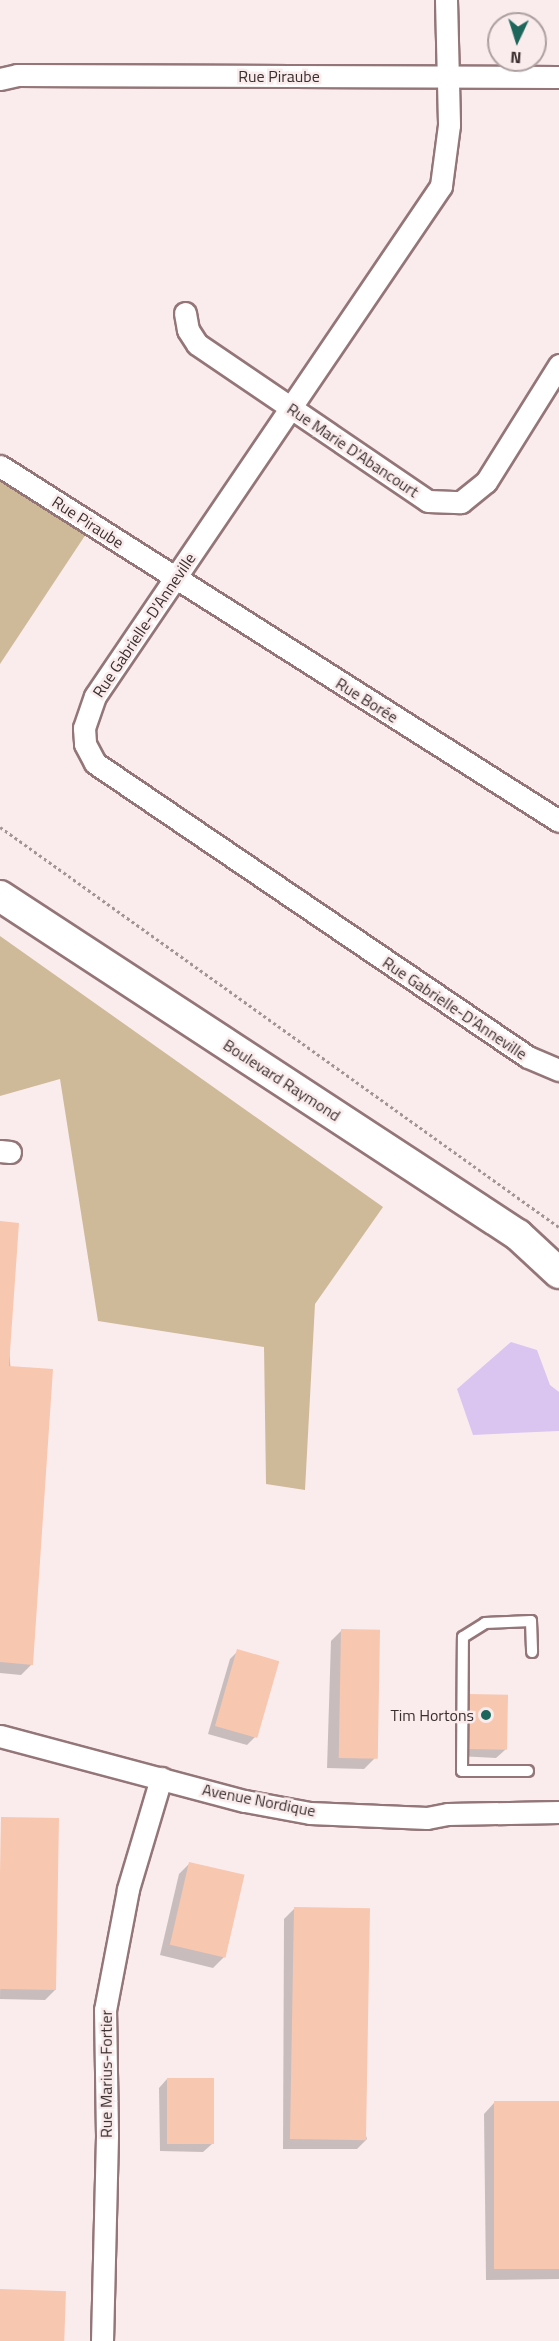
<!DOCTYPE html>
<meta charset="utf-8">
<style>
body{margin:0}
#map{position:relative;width:559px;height:2341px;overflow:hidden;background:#faeced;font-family:"Titillium Web",sans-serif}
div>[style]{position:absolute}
.green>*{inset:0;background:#ceba99}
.water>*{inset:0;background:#dac5f1}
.shadow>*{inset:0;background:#0003}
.building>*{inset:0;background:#f7c7af;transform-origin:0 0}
.path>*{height:3px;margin-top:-1.5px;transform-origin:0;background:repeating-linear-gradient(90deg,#a39596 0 3px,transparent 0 6px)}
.roads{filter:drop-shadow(2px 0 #947678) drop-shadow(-2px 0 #947678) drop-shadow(0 2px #947678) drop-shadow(0 -2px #947678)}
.lane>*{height:10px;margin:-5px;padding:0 5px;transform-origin:5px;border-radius:5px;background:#fff}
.street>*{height:21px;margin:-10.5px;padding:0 10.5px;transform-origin:10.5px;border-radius:10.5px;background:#fff}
.secondary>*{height:30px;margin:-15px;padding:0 15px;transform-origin:15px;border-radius:15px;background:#fff}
.dots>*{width:16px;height:16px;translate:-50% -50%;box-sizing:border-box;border:3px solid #faeced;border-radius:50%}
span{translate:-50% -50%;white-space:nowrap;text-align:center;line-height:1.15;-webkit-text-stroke:5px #faeced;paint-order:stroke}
.street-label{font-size:16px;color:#3b2e2f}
.poi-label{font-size:16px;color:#3b2e2f}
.right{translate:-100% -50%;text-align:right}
.north{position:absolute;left:487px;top:12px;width:60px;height:60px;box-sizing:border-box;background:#faeced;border:2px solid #aea0a1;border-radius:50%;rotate:184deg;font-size:16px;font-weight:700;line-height:24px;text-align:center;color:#3b2e2f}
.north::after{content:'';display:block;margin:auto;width:21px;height:27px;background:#1e665c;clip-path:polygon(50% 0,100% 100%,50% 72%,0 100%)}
</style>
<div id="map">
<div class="green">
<i style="clip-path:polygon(0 466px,92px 525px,0 664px)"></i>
<i style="clip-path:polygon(0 936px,383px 1207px,315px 1304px,305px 1490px,266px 1484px,264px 1347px,98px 1321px,60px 1079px,0 1096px)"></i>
</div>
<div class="water">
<i style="clip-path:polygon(511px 1342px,537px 1350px,550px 1385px,559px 1392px,559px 1431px,473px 1435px,457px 1389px)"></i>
</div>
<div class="shadow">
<i style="clip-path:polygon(0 1223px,32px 1664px,21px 1675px,0 1673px)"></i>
<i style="clip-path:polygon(341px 1631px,375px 1758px,364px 1769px,327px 1768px,331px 1641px)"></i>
<i style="clip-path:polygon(238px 1651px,255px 1737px,247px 1745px,208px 1734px,230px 1659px)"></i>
<i style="clip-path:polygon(506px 1697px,505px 1750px,496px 1758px,458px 1756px)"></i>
<i style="clip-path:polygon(2px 1819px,55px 1990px,45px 2000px,0 1999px)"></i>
<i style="clip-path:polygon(190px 1863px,224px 1957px,213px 1968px,160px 1955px,179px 1874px)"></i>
<i style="clip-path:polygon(295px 1908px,367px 2139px,357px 2149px,283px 2149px,284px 1919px)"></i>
<i style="clip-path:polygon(167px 2079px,212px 2144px,203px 2152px,160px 2151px,159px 2088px)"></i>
<i style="clip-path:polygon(494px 2103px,559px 2103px,559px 2279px,486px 2280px,484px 2114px)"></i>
</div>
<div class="building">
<i style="clip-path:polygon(0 1221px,19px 1223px,9px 1366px,53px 1369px,33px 1665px,0 1662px)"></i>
<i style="left:341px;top:1629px;width:39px;height:129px;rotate:1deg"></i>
<i style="left:237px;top:1649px;width:44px;height:80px;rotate:16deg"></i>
<i style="left:467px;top:1694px;width:41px;height:55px;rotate:1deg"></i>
<i style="left:1px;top:1817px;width:58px;height:172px;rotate:1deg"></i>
<i style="left:189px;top:1862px;width:57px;height:85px;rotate:13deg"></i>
<i style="left:294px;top:1907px;width:76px;height:232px;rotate:1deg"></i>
<i style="left:167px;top:2078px;width:47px;height:66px"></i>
<i style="left:559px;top:2101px;width:168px;height:65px;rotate:90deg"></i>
<i style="left:0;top:2289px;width:66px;height:52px;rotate:2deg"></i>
</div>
<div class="path">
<i style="left:0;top:827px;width:687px;rotate:35.59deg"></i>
</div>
<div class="roads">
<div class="lane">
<i style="left:528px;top:1771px;width:66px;rotate:180deg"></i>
<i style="left:462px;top:1771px;width:134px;rotate:-89.6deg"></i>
<i style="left:463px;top:1637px;width:26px;rotate:-32deg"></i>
<i style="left:485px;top:1623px;width:46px;rotate:-2.5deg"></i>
<i style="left:531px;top:1621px;width:31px;rotate:88deg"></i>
</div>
<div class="street">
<i style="left:446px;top:0;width:125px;rotate:88.6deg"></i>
<i style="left:449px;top:125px;width:62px;rotate:97.5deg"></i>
<i style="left:441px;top:186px;width:616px;rotate:124.15deg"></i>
<i style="left:95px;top:696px;width:34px;rotate:109deg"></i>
<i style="left:84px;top:728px;width:16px;rotate:86deg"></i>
<i style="left:85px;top:744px;width:21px;rotate:62deg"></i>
<i style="left:95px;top:763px;width:523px;rotate:34.18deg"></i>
<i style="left:528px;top:1057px;width:34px;rotate:23deg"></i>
<i style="left:0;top:79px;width:17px;rotate:-13deg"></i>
<i style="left:17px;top:75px;width:542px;rotate:0.21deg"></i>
<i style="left:185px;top:313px;width:17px;rotate:80deg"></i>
<i style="left:188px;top:330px;width:17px;rotate:57deg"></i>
<i style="left:197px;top:344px;width:279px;rotate:34.2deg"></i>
<i style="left:428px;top:501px;width:33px;rotate:2deg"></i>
<i style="left:461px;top:502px;width:32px;rotate:-39deg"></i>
<i style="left:486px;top:482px;width:138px;rotate:-58deg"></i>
<i style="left:0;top:466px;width:662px;rotate:32.42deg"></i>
<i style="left:0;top:1151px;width:10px;rotate:6deg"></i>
<i style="left:0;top:1736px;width:253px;rotate:14.9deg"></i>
<i style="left:245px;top:1801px;width:66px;rotate:10.5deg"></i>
<i style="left:310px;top:1813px;width:117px;rotate:2.4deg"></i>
<i style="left:427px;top:1818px;width:21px;rotate:-11deg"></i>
<i style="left:448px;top:1814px;width:111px;rotate:-1deg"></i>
<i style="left:102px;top:2341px;width:206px;rotate:-88.6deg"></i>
<i style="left:107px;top:2135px;width:125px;rotate:-90.9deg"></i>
<i style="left:105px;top:2010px;width:123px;rotate:-79.2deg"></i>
<i style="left:128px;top:1889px;width:116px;rotate:-73.4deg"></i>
</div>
<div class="secondary">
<i style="left:0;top:896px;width:619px;rotate:33.2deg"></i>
<i style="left:518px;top:1235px;width:56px;rotate:42.8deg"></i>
</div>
</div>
<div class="dots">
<i style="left:486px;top:1715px;background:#1e665c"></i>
</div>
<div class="street-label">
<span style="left:279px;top:76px">Rue Piraube</span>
<span style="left:353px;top:450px;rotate:34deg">Rue Marie D'Abancourt</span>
<span style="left:88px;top:522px;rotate:33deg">Rue Piraube</span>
<span style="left:144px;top:625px;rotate:-56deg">Rue Gabrielle-D'Anneville</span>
<span style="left:367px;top:700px;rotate:32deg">Rue Borée</span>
<span style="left:455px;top:1008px;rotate:34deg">Rue Gabrielle-D'Anneville</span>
<span style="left:282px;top:1080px;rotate:33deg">Boulevard Raymond</span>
<span style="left:259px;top:1800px;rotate:11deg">Avenue Nordique</span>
<span style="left:106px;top:2074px;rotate:-90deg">Rue Marius-Fortier</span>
</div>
<div class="poi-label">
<span class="right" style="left:474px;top:1715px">Tim Hortons</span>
</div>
<div class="north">N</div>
</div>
